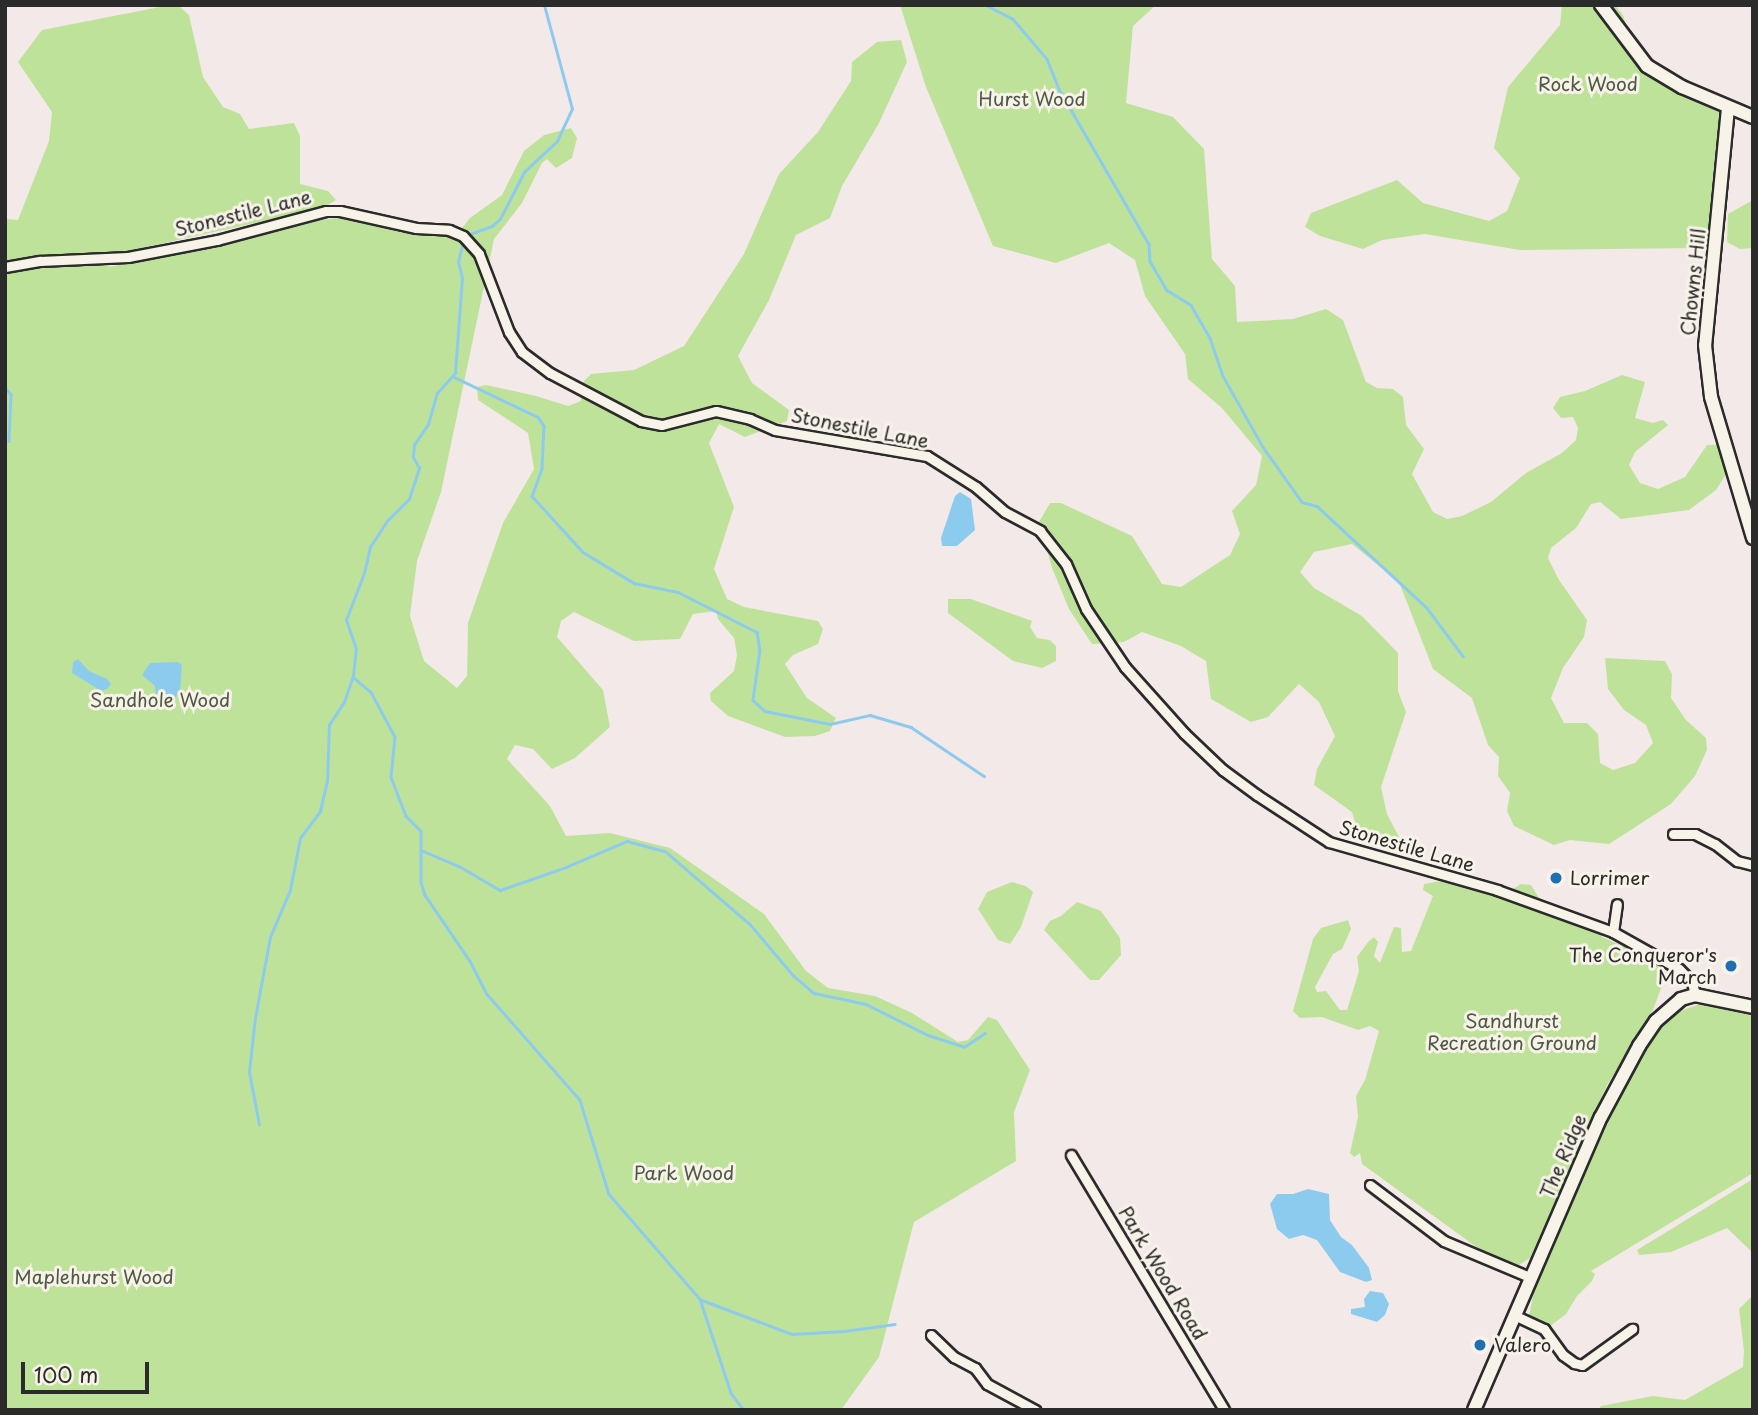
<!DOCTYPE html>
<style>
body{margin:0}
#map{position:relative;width:1758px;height:1415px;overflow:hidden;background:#f4e9e9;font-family:"Playpen Sans",sans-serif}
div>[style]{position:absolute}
.green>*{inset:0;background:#bfe29b}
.water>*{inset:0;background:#8dcbee}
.stream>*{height:2.5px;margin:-1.25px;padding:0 1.25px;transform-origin:1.25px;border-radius:1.25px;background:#8dcbee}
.roads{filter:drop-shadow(2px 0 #2b2b2b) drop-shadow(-2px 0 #2b2b2b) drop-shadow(0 2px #2b2b2b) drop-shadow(0 -2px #2b2b2b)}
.minor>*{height:9px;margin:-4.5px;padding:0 4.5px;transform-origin:4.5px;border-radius:4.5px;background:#f7f3e8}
.tertiary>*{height:12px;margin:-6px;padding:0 6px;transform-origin:6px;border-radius:6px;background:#f7f3e8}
.secondary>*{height:12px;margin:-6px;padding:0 6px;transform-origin:6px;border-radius:6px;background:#f7f3e8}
.dots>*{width:19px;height:19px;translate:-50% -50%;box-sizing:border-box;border:4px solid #f7f3e8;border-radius:50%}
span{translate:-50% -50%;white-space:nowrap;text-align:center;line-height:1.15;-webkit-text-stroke:6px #f7f3e8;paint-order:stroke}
.park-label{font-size:19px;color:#505947}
.street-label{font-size:19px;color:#2b2b2b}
.poi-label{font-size:19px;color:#2b2b2b}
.left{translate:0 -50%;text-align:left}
.right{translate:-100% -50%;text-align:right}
.frame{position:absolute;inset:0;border:7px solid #2b2b2b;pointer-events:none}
.scale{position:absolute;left:21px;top:1362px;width:128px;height:32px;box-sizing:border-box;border:4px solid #2b2b2b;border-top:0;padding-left:9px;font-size:21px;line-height:24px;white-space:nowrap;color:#2b2b2b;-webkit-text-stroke:5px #f7f3e8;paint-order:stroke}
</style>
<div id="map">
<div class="green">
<i style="clip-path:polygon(evenodd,170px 5px,178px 5px,189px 15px,203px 77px,223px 107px,240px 114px,249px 129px,294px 123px,300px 136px,300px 184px,328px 191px,336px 200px,326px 206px,306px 211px,305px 222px,344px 217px,402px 233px,441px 233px,455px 237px,470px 218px,502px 195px,524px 151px,544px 135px,571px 128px,577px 138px,572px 158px,556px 168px,547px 159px,542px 163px,522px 203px,494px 239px,441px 492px,417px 561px,410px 616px,424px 661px,457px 688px,467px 676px,468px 623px,503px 523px,534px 469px,528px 433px,478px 400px,477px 387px,486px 385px,536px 396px,568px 406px,581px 401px,581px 384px,591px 374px,634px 370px,684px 346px,744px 254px,779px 174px,818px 132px,851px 81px,852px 62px,877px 42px,901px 40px,907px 62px,879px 123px,842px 186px,830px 218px,796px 235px,769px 300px,738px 356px,752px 383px,789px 410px,787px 421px,745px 437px,719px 424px,709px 443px,734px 507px,714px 569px,727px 599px,744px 607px,818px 621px,823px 629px,818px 644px,793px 655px,785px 664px,807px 698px,836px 718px,830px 731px,815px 736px,785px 737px,728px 716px,711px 701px,710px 693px,734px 671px,737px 655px,734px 638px,718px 619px,716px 611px,693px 614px,680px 639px,634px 641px,574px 612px,561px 621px,557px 637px,603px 690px,610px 727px,575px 758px,552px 769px,533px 749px,515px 745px,507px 759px,550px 806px,566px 836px,610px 833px,670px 848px,764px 914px,806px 971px,828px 988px,875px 996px,912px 1013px,958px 1042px,968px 1040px,988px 1017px,997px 1020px,1030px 1070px,1014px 1112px,1016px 1161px,914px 1222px,879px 1357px,841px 1410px,5px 1410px,5px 219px,18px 220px,49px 141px,52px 112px,18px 62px,42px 30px,170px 5px,269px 220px,274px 229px,216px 248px,108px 267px,128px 251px,269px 220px)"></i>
<i style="clip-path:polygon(900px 5px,1156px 5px,1133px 26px,1126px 103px,1173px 117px,1204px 149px,1212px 259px,1235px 286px,1237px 322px,1293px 319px,1326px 309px,1343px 320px,1366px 382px,1377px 388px,1393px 389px,1403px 397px,1406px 425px,1424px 449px,1412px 474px,1433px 512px,1447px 519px,1462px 516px,1491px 502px,1526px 473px,1562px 453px,1576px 440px,1578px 428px,1573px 417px,1561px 418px,1553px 408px,1560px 397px,1585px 391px,1622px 375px,1645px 382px,1635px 418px,1653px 423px,1663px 420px,1668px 425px,1635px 452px,1629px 465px,1640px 483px,1658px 489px,1685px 477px,1707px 445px,1723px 445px,1728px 471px,1716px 490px,1689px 510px,1621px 519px,1600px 502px,1591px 504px,1576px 528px,1551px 548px,1548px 558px,1559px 580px,1587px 620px,1584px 637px,1563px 668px,1551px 698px,1564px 723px,1587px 723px,1598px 734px,1600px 763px,1613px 770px,1635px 763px,1653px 743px,1646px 725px,1624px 710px,1608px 689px,1605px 658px,1665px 661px,1672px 674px,1671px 698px,1686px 720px,1706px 738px,1707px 750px,1695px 776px,1671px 804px,1609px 844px,1570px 840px,1554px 845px,1514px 826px,1507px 811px,1510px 793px,1498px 776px,1499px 757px,1488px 745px,1472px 698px,1433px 669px,1399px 582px,1352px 544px,1314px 552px,1300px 572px,1314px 588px,1362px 616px,1398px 653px,1398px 691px,1406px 712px,1381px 787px,1387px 814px,1399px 837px,1394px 843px,1359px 835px,1352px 812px,1314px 785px,1317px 769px,1335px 736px,1319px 702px,1299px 684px,1268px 717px,1251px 722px,1211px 699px,1206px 661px,1181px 646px,1142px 632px,1124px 642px,1092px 644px,1069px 609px,1052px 568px,1039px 522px,1050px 503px,1061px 503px,1132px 536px,1162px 584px,1181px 587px,1230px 555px,1240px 534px,1232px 511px,1256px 485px,1262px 456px,1222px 408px,1188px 379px,1185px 354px,1145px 296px,1135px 260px,1109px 243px,1056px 263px,993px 246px,926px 87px)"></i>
<i style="clip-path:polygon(1562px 5px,1615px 5px,1623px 15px,1631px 42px,1667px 72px,1717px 95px,1721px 114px,1713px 239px,1696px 248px,1520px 250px,1425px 234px,1382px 240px,1363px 249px,1320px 236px,1305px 227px,1311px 213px,1397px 180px,1423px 203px,1489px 221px,1507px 211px,1520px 178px,1494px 148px,1508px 87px,1560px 25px)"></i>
<i style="clip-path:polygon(1753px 200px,1753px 248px,1740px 249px,1727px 242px,1728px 214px)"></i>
<i style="clip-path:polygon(948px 599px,971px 599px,1032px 621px,1030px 627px,1037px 638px,1050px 640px,1056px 646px,1056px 661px,1042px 668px,1013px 661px,948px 613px)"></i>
<i style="clip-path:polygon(1469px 876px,1491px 887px,1510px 891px,1521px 884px,1531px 885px,1539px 898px,1600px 925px,1602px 937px,1648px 957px,1667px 972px,1653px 1010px,1607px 1085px,1530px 1258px,1519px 1265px,1493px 1257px,1475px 1246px,1362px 1164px,1360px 1153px,1354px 1157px,1350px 1153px,1358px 1117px,1356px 1096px,1365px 1080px,1379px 1031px,1370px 1026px,1358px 1030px,1322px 1017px,1300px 1018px,1293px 1011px,1313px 939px,1321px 928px,1348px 920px,1351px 929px,1342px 949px,1333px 954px,1315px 987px,1317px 992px,1326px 991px,1340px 1010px,1347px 1010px,1359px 971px,1357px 957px,1368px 942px,1374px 937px,1378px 942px,1374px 956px,1380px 963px,1394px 927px,1401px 928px,1402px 952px,1411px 951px,1433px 896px,1423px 890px,1424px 884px)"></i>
<i style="clip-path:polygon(1012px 882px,1026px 886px,1033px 892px,1021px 927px,1010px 944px,998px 940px,978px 909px,987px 892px)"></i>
<i style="clip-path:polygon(1077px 902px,1101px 911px,1120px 938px,1121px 955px,1099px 980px,1090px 980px,1044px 930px,1050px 921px,1061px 916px)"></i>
<i style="clip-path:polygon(1700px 1004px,1753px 1012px,1753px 1173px,1591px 1271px,1595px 1274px,1592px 1281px,1577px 1296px,1566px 1314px,1549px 1327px,1538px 1326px,1529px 1316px,1536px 1281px,1585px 1160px,1650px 1035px,1669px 1015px)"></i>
<i style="clip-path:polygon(1753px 1179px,1753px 1253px,1727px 1228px,1671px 1252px,1639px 1255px,1637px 1250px)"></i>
<i style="clip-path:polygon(1753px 1295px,1753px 1410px,1598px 1410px,1601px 1406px,1653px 1396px,1685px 1400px,1743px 1367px,1744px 1351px,1739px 1309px)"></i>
</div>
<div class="water">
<i style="clip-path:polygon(960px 492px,971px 499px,975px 530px,957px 546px,942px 546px,941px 538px,955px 496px)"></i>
<i style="clip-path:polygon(78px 659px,89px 671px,107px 679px,111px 684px,107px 689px,101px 691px,72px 673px,73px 662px)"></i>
<i style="clip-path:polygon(178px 662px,182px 665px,180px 691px,174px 700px,163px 704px,156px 699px,155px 686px,142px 675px,150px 663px)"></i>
<i style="clip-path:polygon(1308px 1189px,1329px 1194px,1330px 1220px,1341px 1237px,1352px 1245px,1369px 1268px,1372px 1280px,1366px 1282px,1340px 1272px,1317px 1240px,1303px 1235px,1289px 1239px,1277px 1229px,1270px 1204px,1277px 1194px,1293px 1194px)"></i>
<i style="clip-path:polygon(1370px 1291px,1383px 1293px,1389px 1304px,1385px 1315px,1377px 1322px,1351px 1314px,1351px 1309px,1365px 1307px,1364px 1299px)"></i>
</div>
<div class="stream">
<i style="left:986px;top:5px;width:30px;rotate:27deg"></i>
<i style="left:1013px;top:19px;width:52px;rotate:49.6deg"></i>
<i style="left:1047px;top:59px;width:32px;rotate:68deg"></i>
<i style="left:1059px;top:89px;width:179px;rotate:59.9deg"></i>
<i style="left:1149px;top:244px;width:17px;rotate:87deg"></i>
<i style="left:1150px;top:261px;width:34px;rotate:60deg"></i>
<i style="left:1167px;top:290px;width:28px;rotate:32deg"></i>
<i style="left:1191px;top:305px;width:38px;rotate:60deg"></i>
<i style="left:1210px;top:338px;width:40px;rotate:71.1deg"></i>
<i style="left:1223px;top:376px;width:81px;rotate:60.6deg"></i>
<i style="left:1263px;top:447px;width:67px;rotate:54.7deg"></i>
<i style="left:1302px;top:502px;width:16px;rotate:15deg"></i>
<i style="left:1317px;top:506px;width:150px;rotate:42.8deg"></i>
<i style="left:1427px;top:608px;width:60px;rotate:53.1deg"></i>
<i style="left:470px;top:234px;width:23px;rotate:-20deg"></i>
<i style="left:492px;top:226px;width:11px;rotate:-41deg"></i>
<i style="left:500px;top:219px;width:53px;rotate:-62.9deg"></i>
<i style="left:524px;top:172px;width:45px;rotate:-43.2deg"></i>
<i style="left:557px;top:141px;width:35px;rotate:-65deg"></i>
<i style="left:572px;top:109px;width:108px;rotate:-105.1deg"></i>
<i style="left:454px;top:377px;width:93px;rotate:25.5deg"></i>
<i style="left:538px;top:417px;width:11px;rotate:56deg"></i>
<i style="left:544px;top:426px;width:43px;rotate:92.7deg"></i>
<i style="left:542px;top:469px;width:29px;rotate:110deg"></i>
<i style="left:532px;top:496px;width:76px;rotate:47.7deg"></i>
<i style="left:583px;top:552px;width:60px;rotate:31.3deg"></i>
<i style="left:634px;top:583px;width:45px;rotate:11.6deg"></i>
<i style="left:678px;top:592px;width:89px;rotate:26.9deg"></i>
<i style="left:757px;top:632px;width:18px;rotate:81deg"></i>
<i style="left:760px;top:650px;width:50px;rotate:98deg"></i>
<i style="left:753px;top:700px;width:16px;rotate:43deg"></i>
<i style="left:765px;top:711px;width:66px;rotate:11.3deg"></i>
<i style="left:830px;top:724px;width:41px;rotate:-12.7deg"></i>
<i style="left:870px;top:715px;width:43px;rotate:16.3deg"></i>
<i style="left:911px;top:727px;width:88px;rotate:33.9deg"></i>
<i style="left:5px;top:388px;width:8px;rotate:45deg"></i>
<i style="left:11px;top:394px;width:47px;rotate:92.4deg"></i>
<i style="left:353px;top:677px;width:23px;rotate:40deg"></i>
<i style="left:371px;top:692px;width:51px;rotate:61.9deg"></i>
<i style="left:395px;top:737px;width:40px;rotate:95.7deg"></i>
<i style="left:391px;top:777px;width:42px;rotate:69deg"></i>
<i style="left:406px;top:816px;width:21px;rotate:45deg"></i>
<i style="left:421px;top:831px;width:51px;rotate:90deg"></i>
<i style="left:421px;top:882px;width:14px;rotate:73deg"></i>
<i style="left:425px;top:895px;width:80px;rotate:55.7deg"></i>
<i style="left:470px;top:961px;width:37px;rotate:63deg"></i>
<i style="left:487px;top:994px;width:141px;rotate:48.7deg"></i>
<i style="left:580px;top:1100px;width:98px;rotate:72.9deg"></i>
<i style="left:609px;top:1194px;width:139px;rotate:49.1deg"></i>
<i style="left:700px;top:1299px;width:99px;rotate:71.7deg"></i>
<i style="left:731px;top:1393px;width:21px;rotate:53deg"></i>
<i style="left:423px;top:851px;width:39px;rotate:23deg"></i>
<i style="left:459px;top:866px;width:48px;rotate:30.3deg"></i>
<i style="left:500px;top:890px;width:70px;rotate:-19.2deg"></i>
<i style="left:566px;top:867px;width:66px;rotate:-23.1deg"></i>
<i style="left:627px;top:841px;width:39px;rotate:15deg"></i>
<i style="left:665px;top:851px;width:112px;rotate:40.7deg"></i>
<i style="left:750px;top:924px;width:67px;rotate:49.9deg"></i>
<i style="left:793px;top:975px;width:28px;rotate:41deg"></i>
<i style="left:814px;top:993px;width:53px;rotate:11.9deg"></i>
<i style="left:866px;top:1004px;width:69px;rotate:26.6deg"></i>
<i style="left:928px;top:1035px;width:38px;rotate:18deg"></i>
<i style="left:964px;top:1047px;width:25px;rotate:-34deg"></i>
<i style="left:259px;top:1125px;width:54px;rotate:-100.7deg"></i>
<i style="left:249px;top:1072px;width:54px;rotate:-83.7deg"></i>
<i style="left:255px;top:1018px;width:82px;rotate:-79.5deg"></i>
<i style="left:270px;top:937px;width:51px;rotate:-66.9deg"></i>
<i style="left:290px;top:890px;width:53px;rotate:-79.1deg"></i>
<i style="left:300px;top:838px;width:34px;rotate:-53deg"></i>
<i style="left:320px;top:811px;width:31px;rotate:-77deg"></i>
<i style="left:327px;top:781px;width:56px;rotate:-88deg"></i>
<i style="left:329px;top:725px;width:27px;rotate:-57deg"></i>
<i style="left:344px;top:702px;width:28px;rotate:-71deg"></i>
<i style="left:353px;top:676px;width:27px;rotate:-84deg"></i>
<i style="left:356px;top:649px;width:31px;rotate:-109deg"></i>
<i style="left:346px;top:620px;width:50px;rotate:-69deg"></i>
<i style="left:364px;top:573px;width:27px;rotate:-77deg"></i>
<i style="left:370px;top:547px;width:31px;rotate:-57deg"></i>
<i style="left:387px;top:521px;width:31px;rotate:-45deg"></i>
<i style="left:409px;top:499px;width:33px;rotate:-72deg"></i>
<i style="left:419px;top:468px;width:13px;rotate:-119deg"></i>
<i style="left:413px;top:457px;width:12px;rotate:-85deg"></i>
<i style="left:414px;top:445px;width:25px;rotate:-56deg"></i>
<i style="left:428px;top:424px;width:32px;rotate:-74deg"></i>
<i style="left:437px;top:393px;width:27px;rotate:-48deg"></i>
<i style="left:455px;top:373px;width:95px;rotate:-85.8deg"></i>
<i style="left:462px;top:278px;width:16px;rotate:-104deg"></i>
<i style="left:458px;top:262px;width:16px;rotate:-76deg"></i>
<i style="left:702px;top:1300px;width:96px;rotate:20.7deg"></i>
<i style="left:792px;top:1334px;width:52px;rotate:-3.3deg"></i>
<i style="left:844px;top:1331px;width:51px;rotate:-7.8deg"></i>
</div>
<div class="roads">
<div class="minor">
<i style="left:5px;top:267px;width:36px;rotate:-10deg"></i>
<i style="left:40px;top:261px;width:88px;rotate:-2.6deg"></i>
<i style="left:128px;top:257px;width:91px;rotate:-10.8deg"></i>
<i style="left:217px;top:240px;width:113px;rotate:-14.9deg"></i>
<i style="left:326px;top:211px;width:14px"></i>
<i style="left:340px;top:211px;width:78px;rotate:12.6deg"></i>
<i style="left:416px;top:228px;width:33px;rotate:3deg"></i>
<i style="left:449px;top:230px;width:15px;rotate:23deg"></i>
<i style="left:463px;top:236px;width:24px;rotate:48deg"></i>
<i style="left:479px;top:254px;width:84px;rotate:69deg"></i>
<i style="left:509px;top:332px;width:24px;rotate:57deg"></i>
<i style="left:522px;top:352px;width:35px;rotate:37deg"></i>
<i style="left:550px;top:373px;width:103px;rotate:27.8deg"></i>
<i style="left:641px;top:421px;width:21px;rotate:11deg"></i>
<i style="left:662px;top:425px;width:56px;rotate:-14.5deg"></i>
<i style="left:716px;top:411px;width:35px;rotate:13deg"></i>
<i style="left:750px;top:419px;width:27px;rotate:24deg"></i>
<i style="left:775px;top:430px;width:154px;rotate:9.7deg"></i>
<i style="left:927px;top:456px;width:58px;rotate:32.3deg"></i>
<i style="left:976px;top:487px;width:38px;rotate:41deg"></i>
<i style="left:1005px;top:512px;width:40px;rotate:28deg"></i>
<i style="left:1040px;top:531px;width:42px;rotate:51.8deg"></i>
<i style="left:1066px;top:564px;width:49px;rotate:66deg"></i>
<i style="left:1086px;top:609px;width:70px;rotate:56.1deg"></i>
<i style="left:1125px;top:667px;width:89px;rotate:48.2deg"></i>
<i style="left:1184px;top:733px;width:54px;rotate:43.5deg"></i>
<i style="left:1223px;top:770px;width:42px;rotate:36.3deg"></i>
<i style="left:1257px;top:795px;width:86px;rotate:33.1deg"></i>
<i style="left:1329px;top:842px;width:175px;rotate:15.9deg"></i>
<i style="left:1497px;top:890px;width:123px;rotate:19.9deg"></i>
<i style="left:1613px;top:932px;width:76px;rotate:29.3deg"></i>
<i style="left:1679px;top:969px;width:18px;rotate:45deg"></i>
<i style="left:1692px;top:982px;width:13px;rotate:77deg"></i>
<i style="left:1673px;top:834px;width:22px"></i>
<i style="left:1695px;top:834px;width:22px;rotate:27deg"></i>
<i style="left:1715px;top:844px;width:28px;rotate:38deg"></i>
<i style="left:1737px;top:861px;width:16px;rotate:14deg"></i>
<i style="left:1613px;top:932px;width:28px;rotate:-82deg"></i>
<i style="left:1071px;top:1155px;width:297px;rotate:59deg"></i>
<i style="left:1370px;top:1185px;width:93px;rotate:37.1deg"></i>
<i style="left:1444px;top:1241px;width:95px;rotate:22.8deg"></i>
<i style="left:1516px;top:1316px;width:31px;rotate:25deg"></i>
<i style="left:1544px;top:1329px;width:32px;rotate:54deg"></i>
<i style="left:1563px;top:1355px;width:14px;rotate:36deg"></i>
<i style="left:1574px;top:1363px;width:8px;rotate:14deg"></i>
<i style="left:1582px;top:1365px;width:62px;rotate:-35.8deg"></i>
<i style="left:931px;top:1335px;width:32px;rotate:44deg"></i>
<i style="left:954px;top:1357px;width:24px;rotate:28deg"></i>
<i style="left:975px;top:1368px;width:20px;rotate:53deg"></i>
<i style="left:987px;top:1384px;width:55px;rotate:28.4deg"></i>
</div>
<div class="tertiary">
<i style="left:1601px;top:5px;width:76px;rotate:53deg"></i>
<i style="left:1647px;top:66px;width:41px;rotate:31deg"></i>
<i style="left:1682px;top:87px;width:77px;rotate:22.9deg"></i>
<i style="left:1728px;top:108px;width:238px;rotate:95.5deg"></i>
<i style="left:1705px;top:345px;width:52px;rotate:83.4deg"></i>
<i style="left:1711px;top:397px;width:147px;rotate:73.4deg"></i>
</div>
<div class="secondary">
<i style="left:1474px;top:1410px;width:319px;rotate:-66.6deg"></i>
<i style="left:1601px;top:1117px;width:81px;rotate:-61.8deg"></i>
<i style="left:1639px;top:1046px;width:30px;rotate:-56deg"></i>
<i style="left:1656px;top:1021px;width:33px;rotate:-41deg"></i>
<i style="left:1681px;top:999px;width:15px;rotate:-16deg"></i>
<i style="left:1695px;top:995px;width:59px;rotate:11.7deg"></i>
</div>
</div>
<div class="dots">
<i style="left:1556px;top:878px;background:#1f6fb2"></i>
<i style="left:1731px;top:966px;background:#1f6fb2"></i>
<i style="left:1480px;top:1345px;background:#1f6fb2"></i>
</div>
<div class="park-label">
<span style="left:1588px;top:84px">Rock Wood</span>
<span style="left:1032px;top:99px">Hurst Wood</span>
<span style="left:160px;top:700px">Sandhole Wood</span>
<span style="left:1512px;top:1032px">Sandhurst<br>Recreation Ground</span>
<span style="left:684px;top:1173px">Park Wood</span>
<span style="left:94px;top:1277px">Maplehurst Wood</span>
</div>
<div class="street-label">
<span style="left:243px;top:213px;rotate:-14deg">Stonestile Lane</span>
<span style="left:1693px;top:282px;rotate:-84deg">Chowns Hill</span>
<span style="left:860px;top:428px;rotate:11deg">Stonestile Lane</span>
<span style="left:1407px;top:846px;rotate:16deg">Stonestile Lane</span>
<span style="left:1563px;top:1156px;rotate:-67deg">The Ridge</span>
<span style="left:1163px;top:1273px;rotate:59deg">Park Wood Road</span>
</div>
<div class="poi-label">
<span class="left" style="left:1570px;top:878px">Lorrimer</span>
<span class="right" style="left:1717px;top:966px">The Conqueror's<br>March</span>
<span class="left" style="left:1494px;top:1345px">Valero</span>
</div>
<div class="frame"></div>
<div class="scale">100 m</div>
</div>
